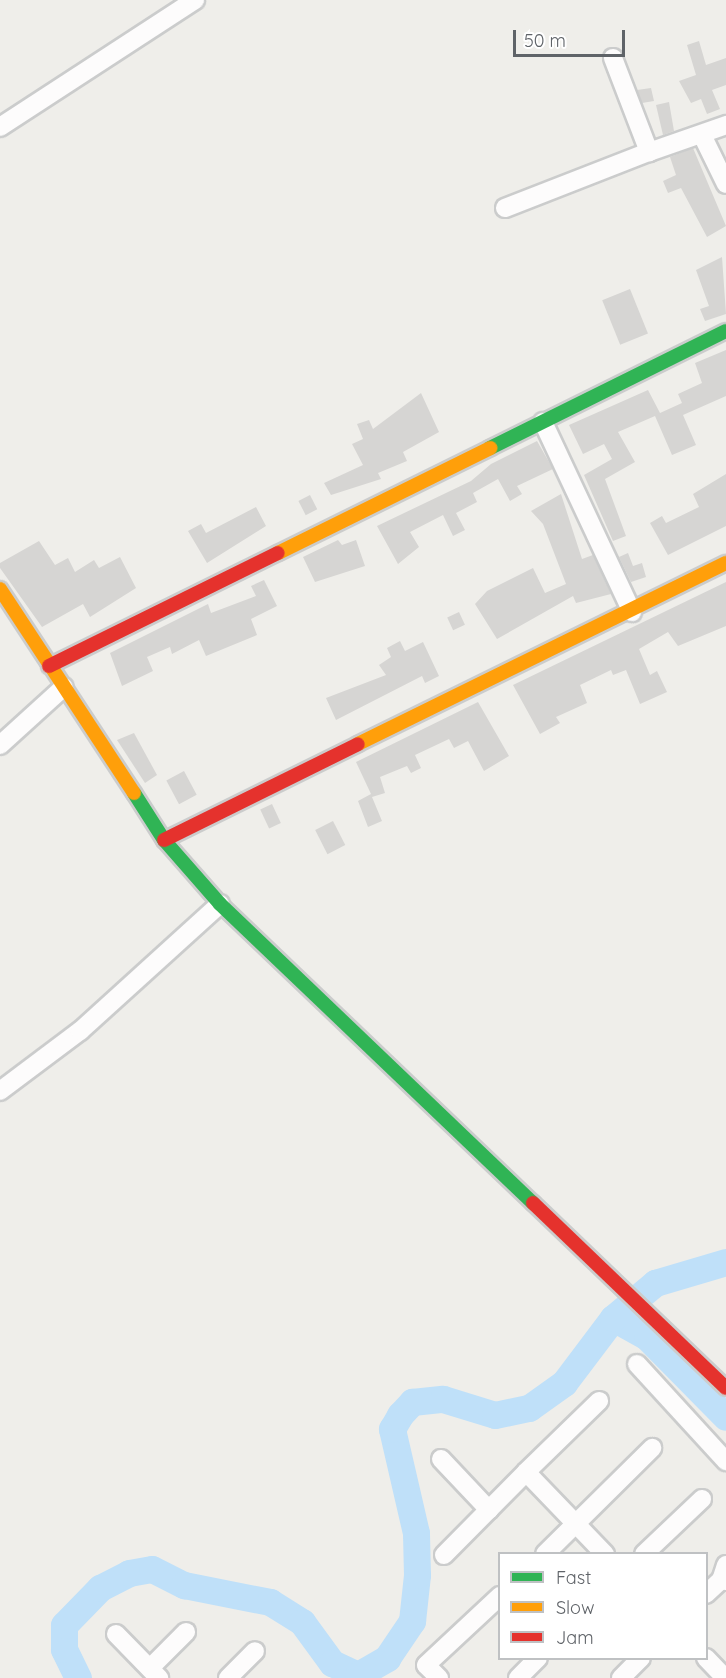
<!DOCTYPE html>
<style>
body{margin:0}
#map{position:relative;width:726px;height:1678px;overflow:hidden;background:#efeeea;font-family:Quicksand,sans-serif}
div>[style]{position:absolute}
.river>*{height:27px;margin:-13.5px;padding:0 13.5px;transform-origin:13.5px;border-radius:13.5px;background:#bfe0f9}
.building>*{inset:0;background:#d6d5d3;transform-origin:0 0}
.roads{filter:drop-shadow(2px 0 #cbcccc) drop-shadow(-2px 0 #cbcccc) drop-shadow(0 2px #cbcccc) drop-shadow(0 -2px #cbcccc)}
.street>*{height:18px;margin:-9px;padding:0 9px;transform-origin:9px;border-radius:9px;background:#fdfcfc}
.fast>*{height:14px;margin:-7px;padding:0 7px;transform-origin:7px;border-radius:7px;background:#30b455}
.slow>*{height:14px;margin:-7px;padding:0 7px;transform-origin:7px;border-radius:7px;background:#ff9f0a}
.jam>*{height:14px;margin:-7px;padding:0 7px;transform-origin:7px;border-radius:7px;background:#e5322d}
span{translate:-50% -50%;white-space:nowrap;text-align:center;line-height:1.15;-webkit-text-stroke:4.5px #fff;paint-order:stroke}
.legend{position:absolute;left:498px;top:1552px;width:210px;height:108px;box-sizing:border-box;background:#fff;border:2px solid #bfc1c3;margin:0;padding:8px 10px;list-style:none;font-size:18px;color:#5f6368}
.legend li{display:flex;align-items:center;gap:12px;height:30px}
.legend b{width:30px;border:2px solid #bfc1c3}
.scale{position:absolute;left:513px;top:30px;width:112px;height:27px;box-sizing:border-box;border:3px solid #5f6368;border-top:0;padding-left:8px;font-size:18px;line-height:21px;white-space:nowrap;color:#5f6368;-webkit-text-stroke:4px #fff;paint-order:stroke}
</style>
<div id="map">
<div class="river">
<i style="left:613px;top:1318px;width:39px;rotate:29deg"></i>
<i style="left:647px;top:1337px;width:112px;rotate:45.4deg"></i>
<i style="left:78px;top:1678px;width:32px;rotate:-116deg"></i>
<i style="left:64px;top:1649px;width:24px;rotate:-90deg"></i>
<i style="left:64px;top:1625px;width:52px;rotate:-45.8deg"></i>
<i style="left:100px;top:1588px;width:33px;rotate:-27deg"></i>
<i style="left:129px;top:1573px;width:23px;rotate:-10deg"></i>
<i style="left:152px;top:1569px;width:36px;rotate:27deg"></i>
<i style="left:184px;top:1585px;width:88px;rotate:11.2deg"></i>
<i style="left:270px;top:1602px;width:38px;rotate:32deg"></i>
<i style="left:302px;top:1622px;width:51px;rotate:53.8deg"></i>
<i style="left:332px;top:1663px;width:29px;rotate:25deg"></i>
<i style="left:358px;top:1675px;width:34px;rotate:-30deg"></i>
<i style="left:387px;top:1658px;width:45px;rotate:-56deg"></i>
<i style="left:412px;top:1621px;width:46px;rotate:-83.8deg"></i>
<i style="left:417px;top:1575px;width:42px;rotate:-91.4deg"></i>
<i style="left:416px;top:1533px;width:107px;rotate:-103deg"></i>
<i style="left:392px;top:1429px;width:16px;rotate:-60deg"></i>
<i style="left:400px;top:1415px;width:18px;rotate:-47deg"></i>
<i style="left:412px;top:1402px;width:31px;rotate:-6deg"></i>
<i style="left:443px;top:1399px;width:54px;rotate:17.1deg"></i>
<i style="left:495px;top:1415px;width:35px;rotate:-12deg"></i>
<i style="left:529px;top:1408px;width:43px;rotate:-35.5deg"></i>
<i style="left:564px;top:1383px;width:81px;rotate:-53deg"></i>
<i style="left:613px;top:1318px;width:55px;rotate:-39.8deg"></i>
<i style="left:655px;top:1283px;width:74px;rotate:-16.5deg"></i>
</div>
<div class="building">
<i style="clip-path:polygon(699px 41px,706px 65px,726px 58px,726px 85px,712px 90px,720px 109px,707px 114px,701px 99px,691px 103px,679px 81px,696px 75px,687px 45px)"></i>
<i style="clip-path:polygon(651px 88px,654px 101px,642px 103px,637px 90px)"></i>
<i style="clip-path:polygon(669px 102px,674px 131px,663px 135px,656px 105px)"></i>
<i style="clip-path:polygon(693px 148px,726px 226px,707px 237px,681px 188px,668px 193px,663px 181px,676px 175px,670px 157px)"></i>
<i style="clip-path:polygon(722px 257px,726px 314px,705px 321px,700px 309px,709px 306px,696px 270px)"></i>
<i style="left:630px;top:289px;width:48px;height:30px;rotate:68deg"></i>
<i style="clip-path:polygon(726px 350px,726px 396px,683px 415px,696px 445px,672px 455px,655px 416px,618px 432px,635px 462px,605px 479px,626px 536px,613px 541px,584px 475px,612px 459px,604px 444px,583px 454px,569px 425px,648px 390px,660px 413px,682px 403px,678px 394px,702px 383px,695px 363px)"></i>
<i style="clip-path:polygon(421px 393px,439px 432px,403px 452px,407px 461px,378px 473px,381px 479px,331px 495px,324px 483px,363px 465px,352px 444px,363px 439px,357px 424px,369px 420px,373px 429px)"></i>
<i style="clip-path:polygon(537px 441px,553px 469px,517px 486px,522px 494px,510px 501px,498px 479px,473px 493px,477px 502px,456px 513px,465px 530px,453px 536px,443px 515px,410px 532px,419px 547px,398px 564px,377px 526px,471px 481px,491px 464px)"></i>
<i style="clip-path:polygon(726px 474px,726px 526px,668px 555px,650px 523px,662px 516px,666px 523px,699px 507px,693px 494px)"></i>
<i style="clip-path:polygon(561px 494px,582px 559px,593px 555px,611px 594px,576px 603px,573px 596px,497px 639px,475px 604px,487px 591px,533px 568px,545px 593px,566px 584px,543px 524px,531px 511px)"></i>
<i style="left:310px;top:495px;width:16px;height:13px;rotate:63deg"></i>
<i style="clip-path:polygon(256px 507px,266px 526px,207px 563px,188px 531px,201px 524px,206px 533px)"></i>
<i style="clip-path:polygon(338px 540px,342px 545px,356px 540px,365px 566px,315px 582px,303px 557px)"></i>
<i style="clip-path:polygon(39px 541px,55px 565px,68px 558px,75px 572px,94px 560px,99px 568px,120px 557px,136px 588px,90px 617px,83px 604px,42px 627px,0 568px,0 563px)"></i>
<i style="clip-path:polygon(628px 553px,633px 566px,642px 563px,646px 577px,631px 582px,619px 557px)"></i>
<i style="clip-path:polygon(264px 580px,277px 606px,251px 619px,257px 635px,206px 656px,199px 640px,172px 654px,170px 647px,147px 657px,153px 671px,122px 686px,110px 653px,208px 604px,211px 613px,256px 596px,251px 586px)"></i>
<i style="clip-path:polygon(726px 582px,726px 626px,678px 646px,668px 632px,639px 649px,650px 675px,657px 671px,667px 692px,640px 704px,626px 670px,613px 675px,611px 670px,580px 685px,587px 703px,556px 717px,560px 723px,540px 734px,513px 685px)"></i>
<i style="left:459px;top:612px;width:14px;height:13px;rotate:65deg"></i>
<i style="clip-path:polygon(400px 641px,405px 651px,423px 642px,439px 676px,425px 683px,422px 676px,336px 720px,326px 698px,386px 675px,379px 665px,391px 657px,387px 648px)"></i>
<i style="clip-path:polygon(478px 702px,509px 756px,484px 771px,468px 741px,454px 748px,449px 739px,415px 755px,421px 768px,411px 773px,407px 766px,380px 777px,385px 793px,372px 797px,382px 821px,368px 827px,358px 801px,371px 794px,356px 762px)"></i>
<i style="clip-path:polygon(134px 733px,157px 775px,145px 783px,117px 740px)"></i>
<i style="left:184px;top:771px;width:27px;height:20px;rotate:62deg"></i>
<i style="left:272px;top:804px;width:21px;height:13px;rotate:65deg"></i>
<i style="left:333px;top:821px;width:27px;height:20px;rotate:63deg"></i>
</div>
<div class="roads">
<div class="street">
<i style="left:613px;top:58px;width:101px;rotate:69deg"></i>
<i style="left:649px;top:152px;width:82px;rotate:-19.3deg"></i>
<i style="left:0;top:127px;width:233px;rotate:-33.1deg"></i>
<i style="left:703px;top:137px;width:52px;rotate:63.9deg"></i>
<i style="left:505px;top:208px;width:155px;rotate:-21.3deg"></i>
<i style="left:543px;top:422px;width:210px;rotate:64.9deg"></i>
<i style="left:0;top:745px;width:86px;rotate:-42.2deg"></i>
<i style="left:0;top:1091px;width:100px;rotate:-36.9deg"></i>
<i style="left:80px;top:1031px;width:189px;rotate:-42.2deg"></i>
<i style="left:637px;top:1364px;width:132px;rotate:47.5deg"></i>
<i style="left:441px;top:1459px;width:70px;rotate:46.7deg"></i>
<i style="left:526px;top:1472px;width:102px;rotate:-44.2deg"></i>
<i style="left:545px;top:1554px;width:151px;rotate:-44.7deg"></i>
<i style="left:644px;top:1554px;width:80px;rotate:-43.5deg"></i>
<i style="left:444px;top:1555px;width:117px;rotate:-45.3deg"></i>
<i style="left:526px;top:1472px;width:114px;rotate:46.1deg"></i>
<i style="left:726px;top:1565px;width:16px;rotate:108deg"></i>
<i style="left:721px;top:1580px;width:5px;rotate:11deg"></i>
<i style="left:706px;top:1594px;width:21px;rotate:-43deg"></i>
<i style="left:116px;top:1634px;width:62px;rotate:45.7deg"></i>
<i style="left:706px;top:1658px;width:28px;rotate:46deg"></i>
<i style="left:150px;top:1668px;width:51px;rotate:-45deg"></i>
<i style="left:228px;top:1678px;width:38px;rotate:-45deg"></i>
<i style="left:439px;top:1678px;width:18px;rotate:-135deg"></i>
<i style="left:426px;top:1665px;width:101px;rotate:-43deg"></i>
<i style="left:518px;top:1678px;width:28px;rotate:-45deg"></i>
<i style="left:621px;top:1678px;width:28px;rotate:-45deg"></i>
</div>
<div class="fast">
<i style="left:490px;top:448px;width:263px;rotate:-26.4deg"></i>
<i style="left:134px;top:793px;width:56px;rotate:57.4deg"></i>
<i style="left:164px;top:840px;width:85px;rotate:48.8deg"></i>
<i style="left:220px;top:904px;width:433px;rotate:43.7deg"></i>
</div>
<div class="slow">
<i style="left:278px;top:553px;width:237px;rotate:-26.3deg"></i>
<i style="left:0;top:589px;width:244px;rotate:56.7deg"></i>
<i style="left:358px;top:744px;width:410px;rotate:-26.2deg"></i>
</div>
<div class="jam">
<i style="left:49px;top:666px;width:255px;rotate:-26.3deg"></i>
<i style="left:164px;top:840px;width:216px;rotate:-26.3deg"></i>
<i style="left:533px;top:1203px;width:267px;rotate:43.8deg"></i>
</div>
</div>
<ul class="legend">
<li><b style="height:8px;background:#30b455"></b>Fast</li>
<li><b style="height:8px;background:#ff9f0a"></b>Slow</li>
<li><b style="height:8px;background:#e5322d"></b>Jam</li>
</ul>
<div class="scale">50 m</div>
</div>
